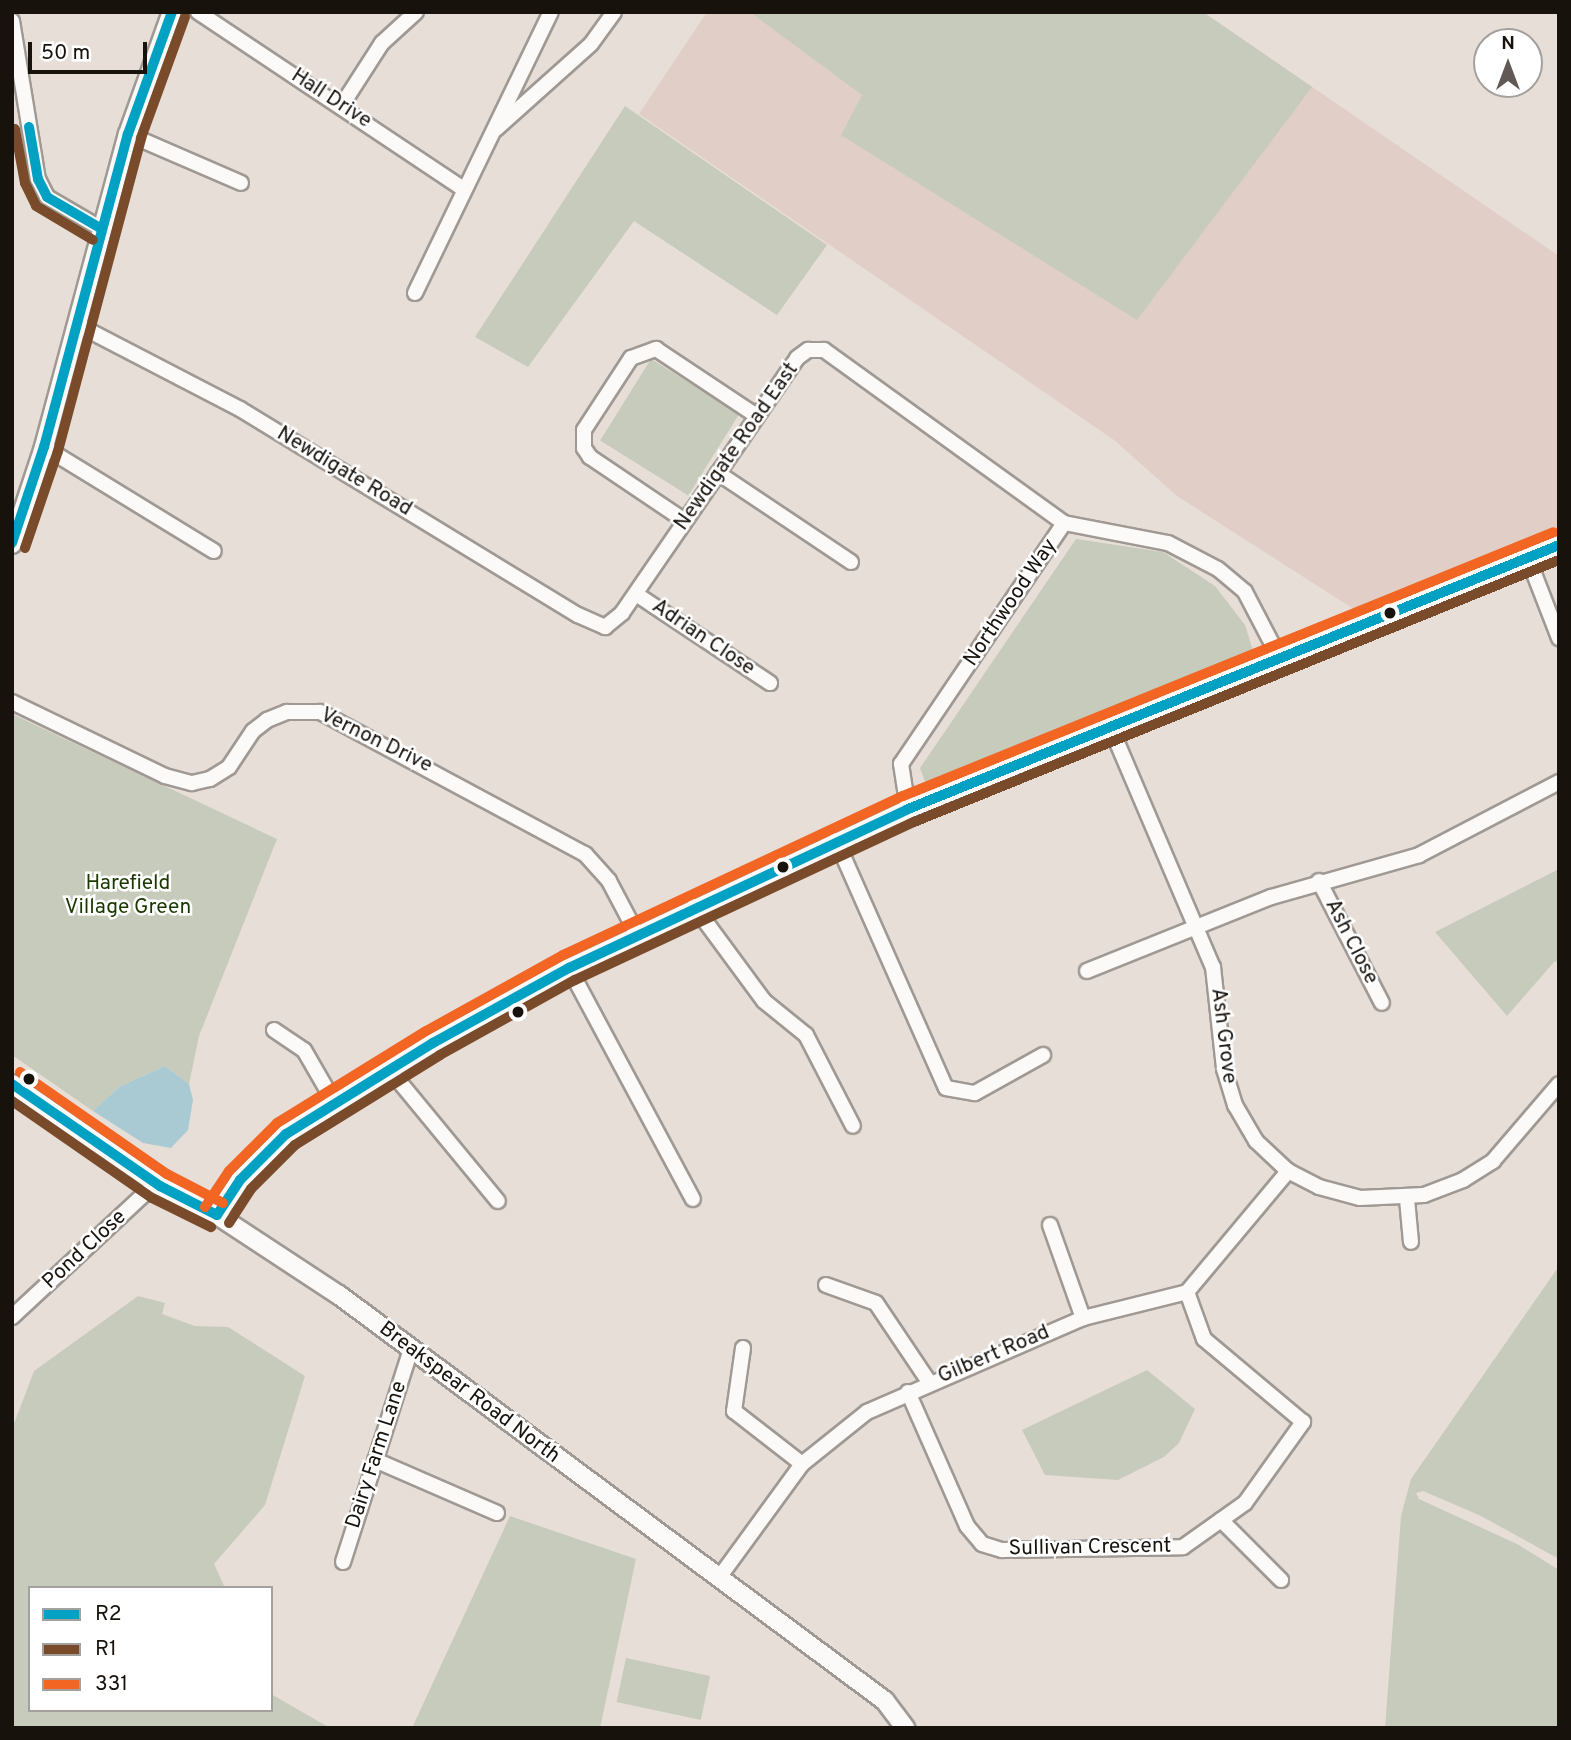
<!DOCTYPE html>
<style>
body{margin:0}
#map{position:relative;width:1571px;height:1740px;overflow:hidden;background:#e7ded7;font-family:Overpass,sans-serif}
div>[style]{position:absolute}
.education>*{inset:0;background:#e1cfc7}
.green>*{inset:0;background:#c7cbbb;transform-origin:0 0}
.water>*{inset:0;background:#a9cad3}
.roads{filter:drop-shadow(2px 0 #a09993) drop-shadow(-2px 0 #a09993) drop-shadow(0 2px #a09993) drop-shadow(0 -2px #a09993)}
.minor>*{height:14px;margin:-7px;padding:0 7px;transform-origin:7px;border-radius:7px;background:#fbfaf9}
.tertiary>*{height:18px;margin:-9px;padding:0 9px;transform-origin:9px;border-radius:9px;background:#fbfaf9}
.bus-1>*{height:10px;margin:-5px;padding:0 5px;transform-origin:5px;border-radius:5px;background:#01a1c4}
.bus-2>*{height:10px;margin:-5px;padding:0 5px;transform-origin:5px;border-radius:5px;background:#7a4b2a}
.bus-3>*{height:10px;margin:-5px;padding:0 5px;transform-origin:5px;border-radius:5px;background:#f26522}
.dots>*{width:19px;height:19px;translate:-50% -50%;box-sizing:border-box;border:4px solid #fff;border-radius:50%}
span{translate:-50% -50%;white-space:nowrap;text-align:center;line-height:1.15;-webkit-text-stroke:5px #fff;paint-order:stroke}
.street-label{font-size:21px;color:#18120d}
.park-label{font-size:21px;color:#1a3800}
.frame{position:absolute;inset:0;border:14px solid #18120d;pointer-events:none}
.legend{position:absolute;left:28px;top:1586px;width:245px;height:126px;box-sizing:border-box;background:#fff;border:2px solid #a3a09e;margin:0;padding:9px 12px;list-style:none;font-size:21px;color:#18120d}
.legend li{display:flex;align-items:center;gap:14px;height:35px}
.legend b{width:35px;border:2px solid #a3a09e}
.north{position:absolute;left:1473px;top:28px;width:70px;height:70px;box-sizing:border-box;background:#fff;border:2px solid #a3a09e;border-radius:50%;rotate:0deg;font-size:19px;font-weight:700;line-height:28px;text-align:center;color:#18120d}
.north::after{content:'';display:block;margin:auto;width:24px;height:32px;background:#605954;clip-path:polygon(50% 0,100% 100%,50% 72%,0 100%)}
.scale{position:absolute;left:28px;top:42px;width:119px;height:32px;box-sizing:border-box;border:4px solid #18120d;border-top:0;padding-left:9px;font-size:21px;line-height:24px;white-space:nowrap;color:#18120d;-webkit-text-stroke:5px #fff;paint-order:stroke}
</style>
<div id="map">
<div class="education">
<i style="clip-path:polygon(707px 12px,1203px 12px,1559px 256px,1559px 529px,1360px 613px,1177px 496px,1114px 440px,639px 114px)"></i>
</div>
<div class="green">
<i style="clip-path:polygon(750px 12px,1203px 12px,1312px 87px,1137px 320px,841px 135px,862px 95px)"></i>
<i style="clip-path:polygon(625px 106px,827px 245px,777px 315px,634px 221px,528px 367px,475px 337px)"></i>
<i style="left:651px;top:359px;width:104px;height:96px;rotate:32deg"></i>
<i style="clip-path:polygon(1076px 539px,1163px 552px,1215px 586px,1245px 625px,1257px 663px,930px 795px,920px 768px)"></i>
<i style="clip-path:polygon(12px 714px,277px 839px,199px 1036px,189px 1084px,165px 1066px,119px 1087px,93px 1111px,12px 1055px)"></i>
<i style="clip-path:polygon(1559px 869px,1559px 963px,1555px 961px,1507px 1016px,1435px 932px)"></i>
<i style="clip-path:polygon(1559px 1266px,1559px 1559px,1481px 1516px,1423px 1491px,1416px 1493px,1419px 1499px,1517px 1544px,1559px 1570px,1559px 1728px,1385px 1728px,1401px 1516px,1411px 1479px)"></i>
<i style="clip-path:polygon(138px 1296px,165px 1303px,162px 1314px,195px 1326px,228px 1327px,305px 1376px,265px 1505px,214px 1564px,225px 1588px,30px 1588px,30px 1710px,271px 1710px,271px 1694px,330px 1728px,12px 1728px,12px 1429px,34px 1371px)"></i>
<i style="clip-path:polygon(1147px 1370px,1195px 1409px,1179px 1443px,1164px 1457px,1118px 1480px,1045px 1475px,1022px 1430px)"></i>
<i style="clip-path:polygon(510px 1516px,636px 1559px,600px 1728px,412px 1728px)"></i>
<i style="left:626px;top:1658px;width:86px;height:45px;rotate:12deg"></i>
</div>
<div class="water">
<i style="clip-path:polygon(165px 1066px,189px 1084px,193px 1100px,188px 1130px,171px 1148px,143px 1143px,93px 1111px,119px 1087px)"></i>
</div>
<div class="roads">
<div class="minor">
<i style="left:198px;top:12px;width:317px;rotate:33.7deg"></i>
<i style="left:12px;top:21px;width:160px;rotate:80.7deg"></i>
<i style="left:38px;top:179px;width:20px;rotate:63deg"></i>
<i style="left:47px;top:197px;width:61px;rotate:30.3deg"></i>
<i style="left:342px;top:105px;width:74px;rotate:-57.2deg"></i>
<i style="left:382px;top:43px;width:46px;rotate:-42.4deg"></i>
<i style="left:496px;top:129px;width:127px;rotate:-41.8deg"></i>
<i style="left:591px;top:44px;width:39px;rotate:-54deg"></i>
<i style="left:128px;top:134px;width:123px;rotate:23.4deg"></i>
<i style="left:415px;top:293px;width:312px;rotate:-64.2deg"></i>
<i style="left:78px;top:325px;width:182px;rotate:27.4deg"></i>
<i style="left:240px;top:409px;width:396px;rotate:31.4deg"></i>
<i style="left:578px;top:615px;width:30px;rotate:24deg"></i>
<i style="left:605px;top:627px;width:22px;rotate:-39deg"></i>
<i style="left:622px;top:613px;width:309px;rotate:-55.5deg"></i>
<i style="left:797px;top:358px;width:14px;rotate:-36deg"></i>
<i style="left:808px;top:350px;width:16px"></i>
<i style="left:824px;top:350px;width:296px;rotate:35.8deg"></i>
<i style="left:44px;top:447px;width:199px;rotate:31.5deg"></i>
<i style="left:718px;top:473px;width:160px;rotate:33.8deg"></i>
<i style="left:685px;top:521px;width:115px;rotate:-146deg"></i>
<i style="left:590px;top:457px;width:11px;rotate:-124deg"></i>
<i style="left:584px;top:448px;width:18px;rotate:-90deg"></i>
<i style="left:584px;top:430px;width:86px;rotate:-56.9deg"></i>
<i style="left:631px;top:358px;width:27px;rotate:-20deg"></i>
<i style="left:656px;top:349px;width:121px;rotate:33.6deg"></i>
<i style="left:1528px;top:558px;width:86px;rotate:68.8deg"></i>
<i style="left:636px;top:594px;width:161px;rotate:33.6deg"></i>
<i style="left:12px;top:702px;width:170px;rotate:25.8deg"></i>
<i style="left:165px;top:776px;width:28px;rotate:15deg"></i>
<i style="left:192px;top:783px;width:18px;rotate:-13deg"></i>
<i style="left:210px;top:779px;width:22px;rotate:-32deg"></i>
<i style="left:229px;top:767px;width:43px;rotate:-56.3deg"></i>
<i style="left:253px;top:731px;width:18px;rotate:-38deg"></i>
<i style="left:267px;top:720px;width:22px;rotate:-22deg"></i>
<i style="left:287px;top:712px;width:33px"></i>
<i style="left:320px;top:712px;width:301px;rotate:28.2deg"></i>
<i style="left:585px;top:854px;width:36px;rotate:48deg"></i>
<i style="left:609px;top:881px;width:60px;rotate:62.2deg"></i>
<i style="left:1110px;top:726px;width:262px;rotate:66.9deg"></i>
<i style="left:1213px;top:967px;width:103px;rotate:83.8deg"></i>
<i style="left:1224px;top:1069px;width:38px;rotate:73deg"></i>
<i style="left:1235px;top:1105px;width:42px;rotate:59.7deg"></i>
<i style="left:1256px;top:1141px;width:44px;rotate:43.2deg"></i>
<i style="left:1288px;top:1171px;width:35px;rotate:27deg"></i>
<i style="left:1319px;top:1187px;width:42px;rotate:15deg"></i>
<i style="left:1360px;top:1198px;width:64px;rotate:-2.7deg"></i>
<i style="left:1424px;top:1195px;width:42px;rotate:-21deg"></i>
<i style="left:1463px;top:1180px;width:36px;rotate:-32deg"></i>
<i style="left:1493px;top:1161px;width:101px;rotate:-49.4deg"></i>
<i style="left:908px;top:809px;width:46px;rotate:-98.8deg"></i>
<i style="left:901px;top:764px;width:291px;rotate:-55.9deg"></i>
<i style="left:1064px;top:523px;width:106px;rotate:10.9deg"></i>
<i style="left:1168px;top:543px;width:56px;rotate:27.5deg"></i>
<i style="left:1218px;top:569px;width:35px;rotate:40deg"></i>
<i style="left:1245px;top:592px;width:73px;rotate:62.4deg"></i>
<i style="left:836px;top:840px;width:271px;rotate:66.1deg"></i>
<i style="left:946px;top:1088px;width:29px;rotate:10deg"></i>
<i style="left:975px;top:1093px;width:78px;rotate:-29.2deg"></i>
<i style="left:1319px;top:881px;width:137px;rotate:62.7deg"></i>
<i style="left:694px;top:906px;width:118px;rotate:53.6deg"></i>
<i style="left:764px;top:1001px;width:54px;rotate:39deg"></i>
<i style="left:806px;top:1035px;width:102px;rotate:62.7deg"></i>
<i style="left:569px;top:968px;width:262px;rotate:61.8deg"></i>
<i style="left:1087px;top:971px;width:198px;rotate:-21.9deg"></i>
<i style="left:1271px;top:897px;width:154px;rotate:-15.8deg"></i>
<i style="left:1419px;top:855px;width:158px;rotate:-27.5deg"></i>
<i style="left:274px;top:1030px;width:36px;rotate:34deg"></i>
<i style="left:304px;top:1050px;width:60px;rotate:60deg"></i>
<i style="left:389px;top:1069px;width:171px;rotate:50.5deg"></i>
<i style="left:1407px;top:1199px;width:43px;rotate:84.7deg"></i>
<i style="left:1050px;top:1225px;width:99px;rotate:70.5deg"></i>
<i style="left:826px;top:1285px;width:53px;rotate:19.8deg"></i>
<i style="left:876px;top:1303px;width:95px;rotate:56.1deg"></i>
<i style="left:12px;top:1317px;width:197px;rotate:-42.9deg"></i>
<i style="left:743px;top:1348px;width:64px;rotate:98.1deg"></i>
<i style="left:734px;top:1411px;width:86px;rotate:37.9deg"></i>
<i style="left:908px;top:1392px;width:146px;rotate:66.2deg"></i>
<i style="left:967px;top:1526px;width:23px;rotate:50deg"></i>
<i style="left:982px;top:1544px;width:21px;rotate:17deg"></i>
<i style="left:1002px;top:1550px;width:181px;rotate:-0.9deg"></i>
<i style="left:1183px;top:1547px;width:76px;rotate:-35.4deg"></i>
<i style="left:1245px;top:1503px;width:100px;rotate:-54.4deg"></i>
<i style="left:1303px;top:1422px;width:129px;rotate:-140deg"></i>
<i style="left:1204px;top:1339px;width:50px;rotate:-109.9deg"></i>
<i style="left:375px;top:1460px;width:133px;rotate:23.5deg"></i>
<i style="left:1221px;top:1520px;width:85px;rotate:45deg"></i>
<i style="left:343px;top:1562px;width:224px;rotate:-72.3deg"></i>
<i style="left:721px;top:1575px;width:137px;rotate:-53.9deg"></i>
<i style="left:802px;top:1464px;width:83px;rotate:-38.7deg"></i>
<i style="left:867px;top:1412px;width:236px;rotate:-23.5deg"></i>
<i style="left:1083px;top:1318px;width:107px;rotate:-14deg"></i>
<i style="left:1187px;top:1292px;width:158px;rotate:-50.1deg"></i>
</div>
<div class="tertiary">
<i style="left:12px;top:544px;width:102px;rotate:-71.7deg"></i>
<i style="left:44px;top:447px;width:324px;rotate:-75deg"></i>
<i style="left:128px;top:134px;width:130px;rotate:-70.2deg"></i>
<i style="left:12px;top:1084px;width:180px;rotate:34.6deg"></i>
<i style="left:160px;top:1186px;width:64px;rotate:27deg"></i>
<i style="left:217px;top:1215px;width:146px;rotate:33.3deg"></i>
<i style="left:339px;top:1295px;width:680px;rotate:36.63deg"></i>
<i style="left:885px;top:1701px;width:34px;rotate:53deg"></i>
<i style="left:217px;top:1215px;width:42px;rotate:-56.7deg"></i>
<i style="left:240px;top:1180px;width:65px;rotate:-45deg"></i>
<i style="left:286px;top:1134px;width:173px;rotate:-31.8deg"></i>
<i style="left:433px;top:1043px;width:155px;rotate:-28.9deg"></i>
<i style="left:569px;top:968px;width:374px;rotate:-25.1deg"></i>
<i style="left:908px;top:809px;width:702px;rotate:-22.07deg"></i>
</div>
</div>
<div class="bus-1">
<i style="left:29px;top:127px;width:53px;rotate:80.2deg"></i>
<i style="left:38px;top:179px;width:20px;rotate:63deg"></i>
<i style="left:47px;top:197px;width:61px;rotate:30.3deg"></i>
<i style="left:12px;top:543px;width:101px;rotate:-71.6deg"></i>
<i style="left:44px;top:447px;width:324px;rotate:-75deg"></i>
<i style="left:128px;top:134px;width:130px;rotate:-70.2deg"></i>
<i style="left:12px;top:1084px;width:180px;rotate:34.6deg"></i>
<i style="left:160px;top:1186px;width:64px;rotate:27deg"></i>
<i style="left:217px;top:1215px;width:42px;rotate:-56.7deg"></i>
<i style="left:240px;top:1180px;width:65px;rotate:-45deg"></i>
<i style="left:286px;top:1134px;width:173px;rotate:-31.8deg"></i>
<i style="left:433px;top:1043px;width:155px;rotate:-28.9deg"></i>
<i style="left:569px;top:968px;width:374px;rotate:-25.1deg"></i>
<i style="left:908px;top:809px;width:702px;rotate:-22.07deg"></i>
</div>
<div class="bus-2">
<i style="left:15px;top:129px;width:55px;rotate:79.5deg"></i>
<i style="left:25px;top:183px;width:25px;rotate:64deg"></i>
<i style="left:36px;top:206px;width:66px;rotate:30.8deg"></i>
<i style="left:25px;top:548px;width:102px;rotate:-71.2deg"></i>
<i style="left:58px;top:451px;width:324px;rotate:-75.1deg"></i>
<i style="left:141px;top:138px;width:129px;rotate:-70deg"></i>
<i style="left:12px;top:1101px;width:170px;rotate:34.7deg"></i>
<i style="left:152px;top:1198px;width:66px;rotate:26.2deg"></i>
<i style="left:229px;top:1223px;width:40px;rotate:-57.1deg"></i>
<i style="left:251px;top:1189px;width:62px;rotate:-45deg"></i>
<i style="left:295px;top:1145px;width:171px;rotate:-31.8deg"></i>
<i style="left:440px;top:1055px;width:154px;rotate:-29.1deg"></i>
<i style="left:575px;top:980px;width:374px;rotate:-25deg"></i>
<i style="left:914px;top:822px;width:696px;rotate:-22.11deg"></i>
</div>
<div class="bus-3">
<i style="left:20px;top:1072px;width:179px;rotate:34.8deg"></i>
<i style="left:167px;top:1174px;width:63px;rotate:27.4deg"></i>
<i style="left:205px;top:1207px;width:43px;rotate:-56.3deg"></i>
<i style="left:229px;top:1171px;width:68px;rotate:-45deg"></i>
<i style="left:277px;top:1123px;width:175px;rotate:-31.7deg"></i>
<i style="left:426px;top:1031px;width:157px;rotate:-29deg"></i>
<i style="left:563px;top:955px;width:375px;rotate:-25.1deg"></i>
<i style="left:903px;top:796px;width:702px;rotate:-22.07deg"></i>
</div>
<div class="dots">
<i style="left:1390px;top:613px;background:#18120d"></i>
<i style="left:783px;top:867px;background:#18120d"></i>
<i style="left:518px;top:1012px;background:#18120d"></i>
<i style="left:29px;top:1079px;background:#18120d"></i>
</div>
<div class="street-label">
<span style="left:331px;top:99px;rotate:33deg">Hall Drive</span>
<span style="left:737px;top:447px;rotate:-55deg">Newdigate Road East</span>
<span style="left:344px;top:472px;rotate:31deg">Newdigate Road</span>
<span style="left:1011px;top:603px;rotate:-56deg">Northwood Way</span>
<span style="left:703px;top:638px;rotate:34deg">Adrian Close</span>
<span style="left:376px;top:741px;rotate:26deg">Vernon Drive</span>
<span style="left:1351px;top:942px;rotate:63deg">Ash Close</span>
<span style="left:1223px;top:1036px;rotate:83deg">Ash Grove</span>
<span style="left:85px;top:1250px;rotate:-43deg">Pond Close</span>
<span style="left:994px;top:1355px;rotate:-23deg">Gilbert Road</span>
<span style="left:469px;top:1393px;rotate:37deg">Breakspear Road North</span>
<span style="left:377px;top:1455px;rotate:-72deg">Dairy Farm Lane</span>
<span style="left:1090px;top:1548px;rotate:-1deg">Sullivan Crescent</span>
</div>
<div class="park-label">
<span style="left:128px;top:896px">Harefield<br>Village Green</span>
</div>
<div class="frame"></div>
<ul class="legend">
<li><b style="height:9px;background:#01a1c4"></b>R2</li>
<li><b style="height:9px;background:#7a4b2a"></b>R1</li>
<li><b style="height:9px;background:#f26522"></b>331</li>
</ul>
<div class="north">N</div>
<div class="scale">50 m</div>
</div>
